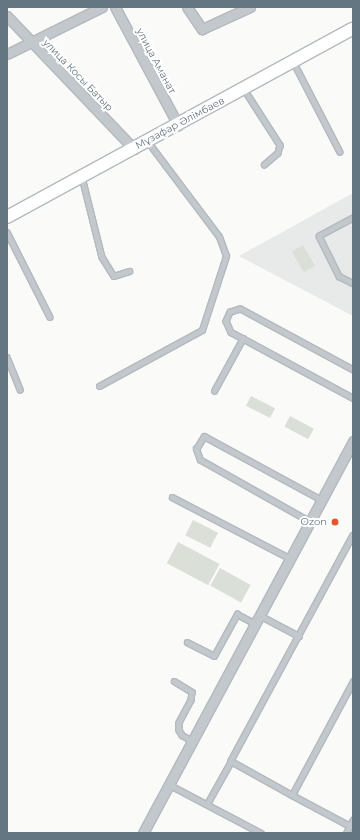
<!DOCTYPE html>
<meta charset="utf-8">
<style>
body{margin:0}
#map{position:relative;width:360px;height:840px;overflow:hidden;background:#fafaf8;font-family:Montserrat,sans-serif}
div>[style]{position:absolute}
.built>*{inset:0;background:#e8e9e9}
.green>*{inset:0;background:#dadfd7;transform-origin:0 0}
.roads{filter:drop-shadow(1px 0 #b3babf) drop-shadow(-1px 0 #b3babf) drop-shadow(0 1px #b3babf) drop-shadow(0 -1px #b3babf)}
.lane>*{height:4.5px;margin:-2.25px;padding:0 2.25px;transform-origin:2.25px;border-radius:2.25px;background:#c3c8cc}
.street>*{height:9px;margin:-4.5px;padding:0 4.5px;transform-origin:4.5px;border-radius:4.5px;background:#c3c8cc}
.secondary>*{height:12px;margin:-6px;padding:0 6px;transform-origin:6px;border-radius:6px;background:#fff}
.dots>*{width:11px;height:11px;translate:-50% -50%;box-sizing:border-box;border:2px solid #fff;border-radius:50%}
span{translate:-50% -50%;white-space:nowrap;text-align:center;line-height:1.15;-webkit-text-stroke:4px #fff;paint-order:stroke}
.street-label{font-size:10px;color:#657683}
.poi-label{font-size:10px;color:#657683}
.right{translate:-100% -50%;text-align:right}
.frame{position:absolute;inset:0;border:8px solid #657683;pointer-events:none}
</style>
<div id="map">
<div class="built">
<i style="clip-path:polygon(353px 193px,353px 316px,239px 256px)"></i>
</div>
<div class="green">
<i style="left:303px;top:245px;width:24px;height:13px;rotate:60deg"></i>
<i style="left:251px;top:396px;width:27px;height:11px;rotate:27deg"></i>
<i style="left:290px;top:416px;width:27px;height:12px;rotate:28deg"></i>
<i style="left:193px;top:520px;width:28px;height:17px;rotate:27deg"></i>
<i style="left:178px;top:542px;width:47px;height:24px;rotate:28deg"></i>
<i style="left:220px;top:568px;width:35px;height:20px;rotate:29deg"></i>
</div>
<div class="roads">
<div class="lane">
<i style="left:293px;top:61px;width:102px;rotate:62.7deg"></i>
<i style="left:244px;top:89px;width:67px;rotate:57.3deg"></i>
<i style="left:280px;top:145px;width:8px;rotate:104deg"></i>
<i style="left:278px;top:153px;width:18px;rotate:139deg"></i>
<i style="left:82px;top:177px;width:82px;rotate:76deg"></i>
<i style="left:102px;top:257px;width:22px;rotate:58deg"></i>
<i style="left:114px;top:276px;width:16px;rotate:-18deg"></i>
<i style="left:353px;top:218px;width:38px;rotate:152deg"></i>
<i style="left:319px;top:236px;width:45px;rotate:63.4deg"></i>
<i style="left:339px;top:276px;width:16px;rotate:27deg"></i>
<i style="left:7px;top:232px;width:95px;rotate:63.2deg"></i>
<i style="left:7px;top:357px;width:35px;rotate:68deg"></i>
<i style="left:353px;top:370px;width:128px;rotate:-151.6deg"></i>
<i style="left:240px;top:309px;width:10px;rotate:163deg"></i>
<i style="left:230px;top:312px;width:10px;rotate:114deg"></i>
<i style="left:226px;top:321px;width:12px;rotate:66deg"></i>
<i style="left:231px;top:332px;width:139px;rotate:28.4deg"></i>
<i style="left:99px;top:386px;width:117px;rotate:-28.5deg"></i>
<i style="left:202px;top:330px;width:78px;rotate:-72deg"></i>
<i style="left:226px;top:256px;width:20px;rotate:-110deg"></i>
<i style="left:219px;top:237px;width:120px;rotate:-126.9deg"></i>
<i style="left:214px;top:391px;width:60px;rotate:-61.3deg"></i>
<i style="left:172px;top:497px;width:134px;rotate:27.5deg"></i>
<i style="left:310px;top:522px;width:126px;rotate:-150.6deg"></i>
<i style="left:200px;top:460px;width:12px;rotate:-110deg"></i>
<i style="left:196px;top:449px;width:15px;rotate:-58deg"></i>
<i style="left:204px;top:436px;width:134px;rotate:28.5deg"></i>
<i style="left:353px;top:535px;width:257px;rotate:118.4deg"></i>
<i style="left:231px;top:761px;width:70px;rotate:29.1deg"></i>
<i style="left:292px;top:795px;width:129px;rotate:-61.8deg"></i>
<i style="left:261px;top:616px;width:43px;rotate:27.8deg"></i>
<i style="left:187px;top:642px;width:30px;rotate:27deg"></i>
<i style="left:214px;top:656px;width:48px;rotate:-61.3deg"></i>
<i style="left:237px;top:614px;width:21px;rotate:28deg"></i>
<i style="left:174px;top:681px;width:21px;rotate:31deg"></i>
<i style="left:192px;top:692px;width:8px;rotate:97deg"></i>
<i style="left:191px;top:700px;width:26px;rotate:118deg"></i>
<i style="left:179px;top:723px;width:7px;rotate:90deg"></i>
<i style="left:179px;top:730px;width:6px;rotate:59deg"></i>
<i style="left:182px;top:735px;width:12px;rotate:31deg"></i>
<i style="left:170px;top:785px;width:103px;rotate:27.8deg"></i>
<i style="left:292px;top:795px;width:66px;rotate:28.1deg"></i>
<i style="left:207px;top:804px;width:49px;rotate:-60.8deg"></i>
<i style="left:346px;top:833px;width:15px;rotate:-62deg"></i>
</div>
<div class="street">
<i style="left:115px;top:7px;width:134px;rotate:61.9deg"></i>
<i style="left:187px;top:7px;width:27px;rotate:56deg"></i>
<i style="left:202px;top:29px;width:53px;rotate:-24.6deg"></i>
<i style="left:7px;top:16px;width:184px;rotate:46.3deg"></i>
<i style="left:7px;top:54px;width:106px;rotate:-26.3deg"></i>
<i style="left:143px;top:833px;width:445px;rotate:-61.8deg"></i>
</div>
<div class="secondary">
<i style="left:7px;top:217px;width:394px;rotate:-28.6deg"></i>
</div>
</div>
<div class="dots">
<i style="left:335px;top:522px;background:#e4572e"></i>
</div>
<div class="street-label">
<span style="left:156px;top:61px;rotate:62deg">улица Аманат</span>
<span style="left:78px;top:75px;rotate:46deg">улица Косы Батыр</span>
<span style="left:180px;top:123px;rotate:-28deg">Мұзафар Әлімбаев</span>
</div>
<div class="poi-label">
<span class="right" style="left:327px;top:522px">Ozon</span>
</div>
<div class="frame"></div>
</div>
